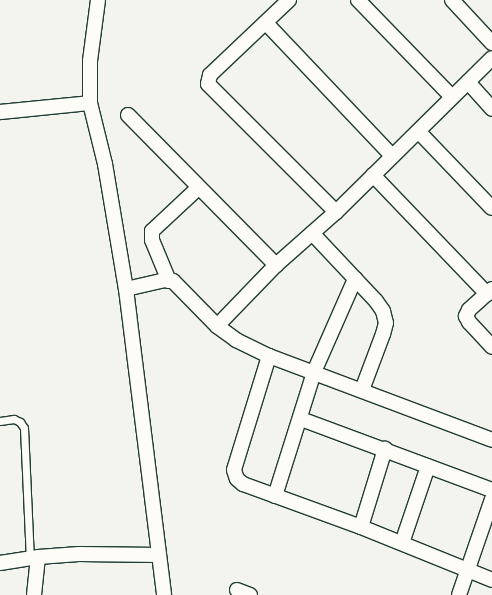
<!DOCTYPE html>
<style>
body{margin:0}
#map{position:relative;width:492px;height:595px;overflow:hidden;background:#f4f4ef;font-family:"Indie Flower",sans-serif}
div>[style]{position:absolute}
.roads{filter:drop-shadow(1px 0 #1f3d34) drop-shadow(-1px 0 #1f3d34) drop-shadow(0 1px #1f3d34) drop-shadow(0 -1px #1f3d34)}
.lane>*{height:7px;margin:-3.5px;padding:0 3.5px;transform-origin:3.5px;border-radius:3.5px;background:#fdfcf7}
.street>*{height:14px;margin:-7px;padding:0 7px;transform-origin:7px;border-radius:7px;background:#fdfcf7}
span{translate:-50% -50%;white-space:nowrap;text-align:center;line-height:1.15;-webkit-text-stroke:4px #fdfcf7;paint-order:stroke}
</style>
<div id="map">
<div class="roads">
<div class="lane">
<i style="left:0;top:421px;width:14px;rotate:-8deg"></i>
<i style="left:14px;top:419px;width:7px;rotate:27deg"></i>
<i style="left:20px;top:422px;width:7px;rotate:56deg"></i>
<i style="left:24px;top:428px;width:130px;rotate:87.4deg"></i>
</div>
<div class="street">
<i style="left:98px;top:0;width:62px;rotate:97.5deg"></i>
<i style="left:90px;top:61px;width:42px;rotate:90deg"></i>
<i style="left:90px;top:103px;width:63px;rotate:76.2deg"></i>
<i style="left:105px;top:164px;width:127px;rotate:80.5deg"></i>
<i style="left:126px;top:289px;width:308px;rotate:82.9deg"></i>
<i style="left:289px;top:0;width:109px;rotate:136.5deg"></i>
<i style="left:210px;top:75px;width:9px;rotate:103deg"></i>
<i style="left:208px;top:84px;width:181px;rotate:45deg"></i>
<i style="left:358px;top:0;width:135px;rotate:45.9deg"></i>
<i style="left:452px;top:0;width:59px;rotate:47.1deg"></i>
<i style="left:266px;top:23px;width:183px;rotate:46.5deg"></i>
<i style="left:468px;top:82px;width:36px;rotate:48deg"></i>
<i style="left:0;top:112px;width:90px;rotate:-5.7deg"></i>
<i style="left:128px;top:115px;width:211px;rotate:45.4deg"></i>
<i style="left:419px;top:132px;width:105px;rotate:46.2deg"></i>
<i style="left:373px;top:175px;width:165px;rotate:46.2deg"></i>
<i style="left:312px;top:233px;width:93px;rotate:46.7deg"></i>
<i style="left:376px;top:301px;width:12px;rotate:55deg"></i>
<i style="left:383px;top:311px;width:12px;rotate:76deg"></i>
<i style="left:386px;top:323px;width:11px;rotate:105deg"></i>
<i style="left:383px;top:334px;width:60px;rotate:110.6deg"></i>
<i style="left:169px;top:281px;width:44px;rotate:-112.5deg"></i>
<i style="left:152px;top:240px;width:9px;rotate:-90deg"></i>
<i style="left:152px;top:231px;width:64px;rotate:-43.1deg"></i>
<i style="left:126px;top:289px;width:39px;rotate:-13deg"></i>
<i style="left:164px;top:280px;width:9px;rotate:6deg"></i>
<i style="left:173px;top:281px;width:63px;rotate:45.6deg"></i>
<i style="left:217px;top:326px;width:24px;rotate:36deg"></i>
<i style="left:236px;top:340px;width:37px;rotate:26deg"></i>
<i style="left:269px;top:356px;width:238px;rotate:20.6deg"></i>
<i style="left:492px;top:289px;width:31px;rotate:138deg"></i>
<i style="left:469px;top:310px;width:7px;rotate:117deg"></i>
<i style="left:466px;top:316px;width:7px;rotate:63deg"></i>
<i style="left:469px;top:322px;width:34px;rotate:47deg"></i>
<i style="left:217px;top:326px;width:85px;rotate:-46deg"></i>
<i style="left:276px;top:265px;width:80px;rotate:-41.5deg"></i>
<i style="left:336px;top:212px;width:219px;rotate:-44.6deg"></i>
<i style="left:269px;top:356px;width:119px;rotate:107.1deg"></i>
<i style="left:234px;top:470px;width:9px;rotate:72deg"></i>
<i style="left:237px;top:479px;width:8px;rotate:40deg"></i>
<i style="left:243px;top:484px;width:126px;rotate:20deg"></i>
<i style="left:361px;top:527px;width:141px;rotate:22deg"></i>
<i style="left:301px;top:419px;width:204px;rotate:20.4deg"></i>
<i style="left:275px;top:496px;width:130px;rotate:-72.5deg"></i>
<i style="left:314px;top:372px;width:102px;rotate:-66.2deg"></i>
<i style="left:361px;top:527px;width:82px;rotate:-72.9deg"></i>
<i style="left:402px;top:543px;width:81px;rotate:-71.3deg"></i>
<i style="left:0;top:563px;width:38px;rotate:-9deg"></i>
<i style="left:38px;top:557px;width:41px;rotate:-4.2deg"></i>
<i style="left:79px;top:554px;width:80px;rotate:0.7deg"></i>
<i style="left:237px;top:590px;width:14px;rotate:21deg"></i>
<i style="left:34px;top:595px;width:38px;rotate:-84deg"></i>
<i style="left:459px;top:595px;width:102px;rotate:-71deg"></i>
</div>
</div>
</div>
